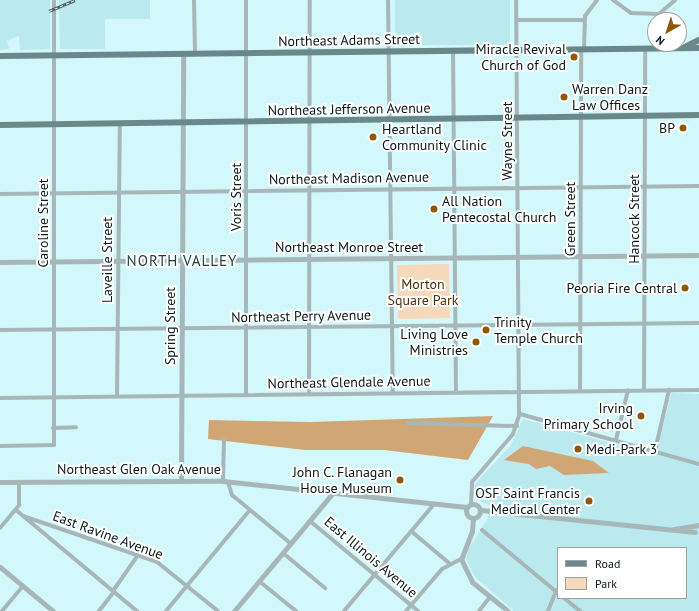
<!DOCTYPE html>
<style>
body{margin:0}
#map{position:relative;width:699px;height:611px;overflow:hidden;background:#d2f8fb;font-family:"PT Sans",sans-serif}
div>[style]{position:absolute}
.built>*{inset:0;background:#bbeaee;transform-origin:0 0}
.green>*{inset:0;background:#f6d9ba;transform-origin:0 0}
.forest>*{inset:0;background:#d1a675}
.minor>*{height:4px;margin:-2px;padding:0 2px;transform-origin:2px;border-radius:2px;background:#a7b7b8}
.tertiary>*{height:5px;margin:-2.5px;padding:0 2.5px;transform-origin:2.5px;border-radius:2.5px;background:#a7b7b8}
.tertiary>.ring{margin:-2.5px;padding:0;box-sizing:content-box;background:none;border:5px solid #a7b7b8;border-radius:50%}
.primary>*{height:6px;margin:-3px;padding:0 3px;transform-origin:3px;border-radius:3px;background:#6a8789}
.rail>*{height:2.5px;margin-top:-1.25px;transform-origin:0;background:repeating-linear-gradient(90deg,#fff 0 3px,#435859 0 6px);box-sizing:border-box;border-block:1px solid #435859}
.dots>*{width:11px;height:11px;translate:-50% -50%;box-sizing:border-box;border:2px solid #fff;border-radius:50%}
span{translate:-50% -50%;white-space:nowrap;text-align:center;line-height:1.15;-webkit-text-stroke:4px #fff;paint-order:stroke}
.street-label{font-size:14px;color:#0a1819}
.poi-label{font-size:14px;color:#0a1819}
.right{translate:-100% -50%;text-align:right}
.left{translate:0 -50%;text-align:left}
.park-label{font-size:14px;color:#4d3007}
.neighbourhood-label{font-size:15px;color:#1f4042;letter-spacing:1px}
.legend{position:absolute;left:557px;top:547px;width:130px;height:52px;box-sizing:border-box;background:#fff;border:1px solid #9da3a3;margin:0;padding:5px 7px;list-style:none;font-size:12px;color:#0a1819}
.legend li{display:flex;align-items:center;gap:8px;height:20px}
.legend b{width:20px;border:1px solid #9da3a3}
.north{position:absolute;left:647px;top:12px;width:40px;height:40px;box-sizing:border-box;background:#fff;border:1px solid #9da3a3;border-radius:50%;rotate:219deg;font-size:11px;font-weight:700;line-height:16px;text-align:center;color:#0a1819}
.north::after{content:'';display:block;margin:auto;width:14px;height:18px;background:#8d5908;clip-path:polygon(50% 0,100% 100%,50% 72%,0 100%)}
</style>
<div id="map">
<div class="built">
<i style="clip-path:polygon(0 0,50px 0,50px 49px,20px 50px,19px 36px,7px 41px,9px 49px,0 50px)"></i>
<i style="clip-path:polygon(59px 0,150px 0,150px 19px,105px 19px,105px 49px,60px 49px)"></i>
<i style="left:395px;top:0;width:115px;height:45px"></i>
<i style="clip-path:polygon(evenodd,671px 393px,699px 394px,699px 611px,514px 611px,475px 577px,466px 559px,468px 550px,488px 518px,489px 505px,475px 499px,475px 484px,511px 445px,523px 419px,656px 455px,671px 393px,558px 548px,686px 548px,686px 598px,558px 598px,558px 548px)"></i>
</div>
<div class="green">
<i style="left:449px;top:264px;width:54px;height:52px;rotate:89deg"></i>
</div>
<div class="forest">
<i style="clip-path:polygon(493px 416px,468px 460px,384px 450px,305px 450px,208px 439px,209px 420px,311px 422px)"></i>
<i style="clip-path:polygon(523px 446px,593px 461px,609px 473px,564px 475px,550px 466px,536px 469px,529px 464px,504px 460px)"></i>
</div>
<div class="minor">
<i style="left:194px;top:0;width:54px;rotate:88.9deg"></i>
<i style="left:388px;top:0;width:393px;rotate:89.3deg"></i>
<i style="left:613px;top:0;width:22px;rotate:36deg"></i>
<i style="left:631px;top:13px;width:28px;rotate:2deg"></i>
<i style="left:659px;top:14px;width:21px;rotate:-41deg"></i>
<i style="left:517px;top:20px;width:67px"></i>
<i style="left:584px;top:48px;width:32px;rotate:-88deg"></i>
<i style="left:585px;top:16px;width:20px;rotate:-53deg"></i>
<i style="left:453px;top:50px;width:342px;rotate:89.5deg"></i>
<i style="left:0;top:194px;width:699px;rotate:-0.66deg"></i>
<i style="left:0;top:330px;width:699px;rotate:-0.57deg"></i>
<i style="left:580px;top:389px;width:340px;rotate:-89.8deg"></i>
<i style="left:644px;top:390px;width:341px;rotate:-89.8deg"></i>
<i style="left:246px;top:394px;width:394px;rotate:-90deg"></i>
<i style="left:309px;top:394px;width:394px;rotate:-89.9deg"></i>
<i style="left:117px;top:396px;width:273px;rotate:-89.4deg"></i>
<i style="left:0;top:398px;width:699px;rotate:-0.66deg"></i>
<i style="left:520px;top:414px;width:186px;rotate:15.6deg"></i>
<i style="left:407px;top:423px;width:110px;rotate:1.6deg"></i>
<i style="left:53px;top:428px;width:23px;rotate:-2deg"></i>
<i style="left:616px;top:440px;width:51px;rotate:-76.5deg"></i>
<i style="left:0;top:446px;width:54px;rotate:-1.1deg"></i>
<i style="left:54px;top:445px;width:445px;rotate:-90deg"></i>
<i style="left:655px;top:451px;width:63px;rotate:-77.1deg"></i>
<i style="left:223px;top:481px;width:41px;rotate:-88.6deg"></i>
<i style="left:228px;top:482px;width:14px;rotate:73deg"></i>
<i style="left:232px;top:495px;width:75px;rotate:39.6deg"></i>
<i style="left:471px;top:504px;width:22px;rotate:-87deg"></i>
<i style="left:472px;top:482px;width:63px;rotate:-49.5deg"></i>
<i style="left:513px;top:434px;width:19px;rotate:-72deg"></i>
<i style="left:519px;top:416px;width:416px;rotate:-90.4deg"></i>
<i style="left:16px;top:510px;width:158px;rotate:39.9deg"></i>
<i style="left:23px;top:516px;width:142px;rotate:18.9deg"></i>
<i style="left:157px;top:562px;width:78px;rotate:38.8deg"></i>
<i style="left:310px;top:521px;width:141px;rotate:39.8deg"></i>
<i style="left:0;top:528px;width:30px;rotate:-50deg"></i>
<i style="left:19px;top:505px;width:23px;rotate:-90deg"></i>
<i style="left:482px;top:530px;width:99px;rotate:39.7deg"></i>
<i style="left:411px;top:531px;width:50px;rotate:40.1deg"></i>
<i style="left:283px;top:553px;width:55px;rotate:39.8deg"></i>
<i style="left:259px;top:581px;width:48px;rotate:39deg"></i>
<i style="left:113px;top:591px;width:44px;rotate:-55.2deg"></i>
<i style="left:564px;top:598px;width:21px;rotate:39deg"></i>
<i style="left:2px;top:611px;width:33px;rotate:-50deg"></i>
<i style="left:99px;top:611px;width:24px;rotate:-52deg"></i>
<i style="left:166px;top:611px;width:131px;rotate:-50.3deg"></i>
<i style="left:344px;top:611px;width:140px;rotate:-49.9deg"></i>
<i style="left:406px;top:611px;width:55px;rotate:-49.4deg"></i>
<i style="left:442px;top:569px;width:21px;rotate:-28deg"></i>
<i style="left:479px;top:611px;width:18px;rotate:-52deg"></i>
<i style="left:548px;top:611px;width:22px;rotate:-68deg"></i>
</div>
<div class="tertiary">
<i style="left:0;top:262px;width:699px;rotate:-0.57deg"></i>
<i style="left:181px;top:479px;width:425px;rotate:-89.7deg"></i>
<i style="left:0;top:482px;width:223px;rotate:-0.3deg"></i>
<i style="left:223px;top:481px;width:245px;rotate:6.1deg"></i>
<i class="ring" style="left:466px;top:504px;width:9px;height:9px"></i>
<i style="left:481px;top:510px;width:215px;rotate:5.9deg"></i>
<i style="left:473px;top:519px;width:12px;rotate:95deg"></i>
<i style="left:472px;top:531px;width:30px;rotate:111deg"></i>
<i style="left:461px;top:559px;width:25px;rotate:64deg"></i>
<i style="left:472px;top:582px;width:46px;rotate:38.9deg"></i>
<i style="left:674px;top:529px;width:25px;rotate:-9deg"></i>
<i style="left:0;top:567px;width:69px;rotate:39.7deg"></i>
<i style="left:234px;top:611px;width:153px;rotate:-50.1deg"></i>
</div>
<div class="primary">
<i style="left:685px;top:47px;width:16px;rotate:-27deg"></i>
<i style="left:0;top:56px;width:699px;rotate:-0.66deg"></i>
<i style="left:0;top:125px;width:699px;rotate:-0.82deg"></i>
</div>
<div class="rail">
<i style="left:49px;top:11px;width:28px;rotate:-23deg"></i>
</div>
<div class="dots">
<i style="left:574px;top:57px;background:#8d5908"></i>
<i style="left:564px;top:97px;background:#8d5908"></i>
<i style="left:683px;top:128px;background:#8d5908"></i>
<i style="left:373px;top:137px;background:#8d5908"></i>
<i style="left:434px;top:209px;background:#8d5908"></i>
<i style="left:685px;top:288px;background:#8d5908"></i>
<i style="left:486px;top:330px;background:#8d5908"></i>
<i style="left:476px;top:342px;background:#8d5908"></i>
<i style="left:641px;top:416px;background:#8d5908"></i>
<i style="left:578px;top:449px;background:#8d5908"></i>
<i style="left:400px;top:480px;background:#8d5908"></i>
<i style="left:589px;top:501px;background:#8d5908"></i>
</div>
<div class="street-label">
<span style="left:349px;top:40px;rotate:-1deg">Northeast Adams Street</span>
<span style="left:349px;top:109px;rotate:-1deg">Northeast Jefferson Avenue</span>
<span style="left:507px;top:141px;rotate:-90deg">Wayne Street</span>
<span style="left:349px;top:178px;rotate:-1deg">Northeast Madison Avenue</span>
<span style="left:236px;top:197px;rotate:-90deg">Voris Street</span>
<span style="left:570px;top:219px;rotate:-90deg">Green Street</span>
<span style="left:634px;top:219px;rotate:-90deg">Hancock Street</span>
<span style="left:43px;top:223px;rotate:-90deg">Caroline Street</span>
<span style="left:349px;top:247px">Northeast Monroe Street</span>
<span style="left:107px;top:260px;rotate:-90deg">Laveille Street</span>
<span style="left:301px;top:316px;rotate:-1deg">Northeast Perry Avenue</span>
<span style="left:170px;top:326px;rotate:-90deg">Spring Street</span>
<span style="left:349px;top:382px;rotate:-1deg">Northeast Glendale Avenue</span>
<span style="left:139px;top:469px">Northeast Glen Oak Avenue</span>
<span style="left:108px;top:535px;rotate:20deg">East Ravine Avenue</span>
<span style="left:371px;top:557px;rotate:40deg">East Illinois Avenue</span>
</div>
<div class="poi-label">
<span class="right" style="left:566px;top:57px">Miracle Revival<br>Church of God</span>
<span class="left" style="left:572px;top:97px">Warren Danz<br>Law Offices</span>
<span class="right" style="left:675px;top:128px">BP</span>
<span class="left" style="left:382px;top:137px">Heartland<br>Community Clinic</span>
<span class="left" style="left:442px;top:209px">All Nation<br>Pentecostal Church</span>
<span class="right" style="left:677px;top:288px">Peoria Fire Central</span>
<span class="left" style="left:494px;top:330px">Trinity<br>Temple Church</span>
<span class="right" style="left:468px;top:342px">Living Love<br>Ministries</span>
<span class="right" style="left:633px;top:416px">Irving<br>Primary School</span>
<span class="left" style="left:586px;top:449px">Medi-Park 3</span>
<span class="right" style="left:392px;top:480px">John C. Flanagan<br>House Museum</span>
<span class="right" style="left:580px;top:501px">OSF Saint Francis<br>Medical Center</span>
</div>
<div class="park-label">
<span style="left:423px;top:292px">Morton<br>Square Park</span>
</div>
<div class="neighbourhood-label">
<span style="left:182px;top:261px">NORTH VALLEY</span>
</div>
<ul class="legend">
<li><b style="height:5px;background:#6a8789"></b>Road</li>
<li><b style="height:11px;background:#f6d9ba"></b>Park</li>
</ul>
<div class="north">N</div>
</div>
